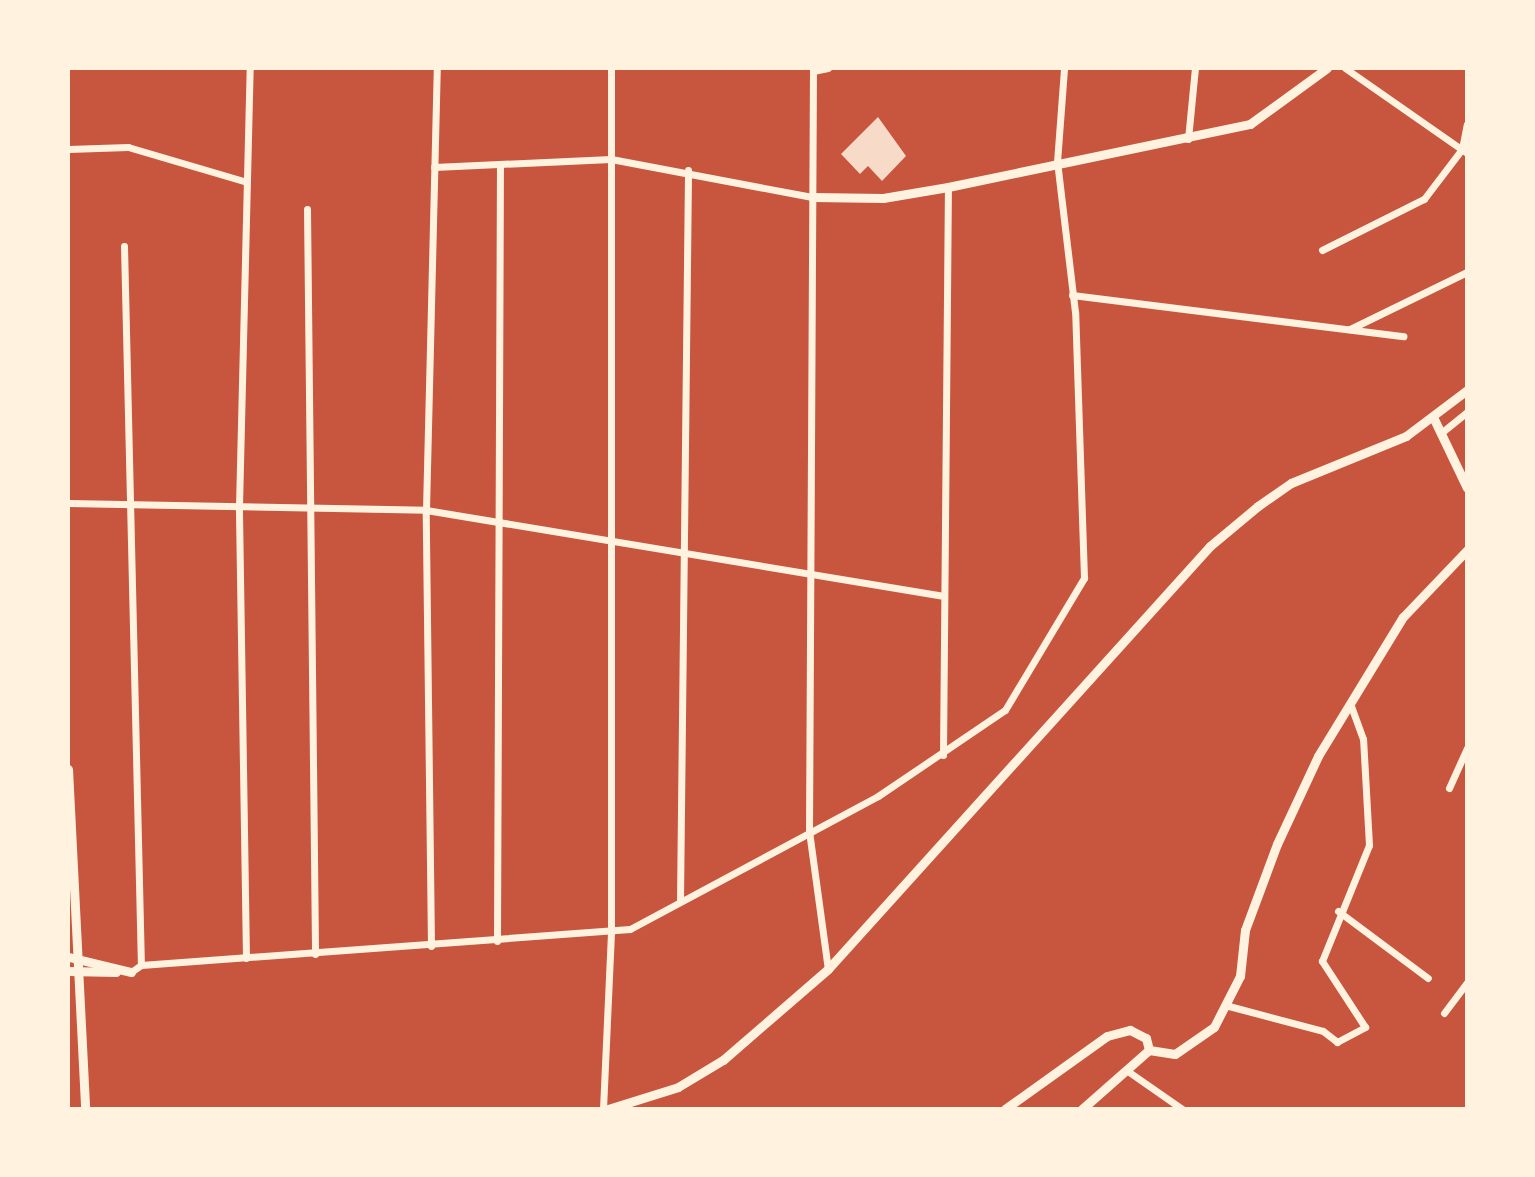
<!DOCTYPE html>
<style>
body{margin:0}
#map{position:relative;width:1535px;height:1177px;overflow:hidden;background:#c8553d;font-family:Roboto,sans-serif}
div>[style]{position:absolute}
.building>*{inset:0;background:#f7dbc8}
.minor>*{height:7px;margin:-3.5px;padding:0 3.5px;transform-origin:3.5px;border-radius:3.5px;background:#fff3e0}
.tertiary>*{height:9px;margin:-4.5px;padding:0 4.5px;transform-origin:4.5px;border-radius:4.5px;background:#fff3e0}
span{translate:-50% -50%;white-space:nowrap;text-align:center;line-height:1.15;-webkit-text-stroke:6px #fff3e0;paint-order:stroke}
.frame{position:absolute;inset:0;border:70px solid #fff3e0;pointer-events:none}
</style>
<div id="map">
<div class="building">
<i style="clip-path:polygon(878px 117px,906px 156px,882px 181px,868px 166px,860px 174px,841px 154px)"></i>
</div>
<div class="minor">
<i style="left:813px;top:68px;width:763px;rotate:90.3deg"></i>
<i style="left:809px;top:831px;width:139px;rotate:82.2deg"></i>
<i style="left:1345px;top:68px;width:149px;rotate:34.9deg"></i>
<i style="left:813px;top:71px;width:15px;rotate:-11deg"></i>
<i style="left:1188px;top:139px;width:71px;rotate:-84.4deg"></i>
<i style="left:68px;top:149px;width:60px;rotate:-1.9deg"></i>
<i style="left:128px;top:147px;width:124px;rotate:16.4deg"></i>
<i style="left:434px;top:167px;width:177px;rotate:-2.6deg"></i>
<i style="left:611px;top:159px;width:206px;rotate:10.7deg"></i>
<i style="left:307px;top:209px;width:745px;rotate:89.38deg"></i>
<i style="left:124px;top:246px;width:719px;rotate:88.65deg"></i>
<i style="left:1322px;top:250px;width:114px;rotate:-26.6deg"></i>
<i style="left:1424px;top:199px;width:63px;rotate:-52.8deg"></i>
<i style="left:1462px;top:149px;width:25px;rotate:-79deg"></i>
<i style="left:1072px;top:295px;width:334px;rotate:7.1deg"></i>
<i style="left:1350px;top:329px;width:130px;rotate:-26deg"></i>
<i style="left:1441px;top:433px;width:33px;rotate:-39deg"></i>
<i style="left:68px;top:503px;width:358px;rotate:1.1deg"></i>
<i style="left:426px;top:510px;width:525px;rotate:9.43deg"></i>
<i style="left:943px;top:755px;width:568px;rotate:-89.5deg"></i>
<i style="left:1449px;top:788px;width:44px;rotate:-65.8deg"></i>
<i style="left:680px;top:901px;width:731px;rotate:-89.37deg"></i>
<i style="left:1338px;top:911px;width:112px;rotate:36.7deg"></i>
<i style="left:497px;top:941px;width:777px;rotate:-89.78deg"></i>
<i style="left:431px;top:946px;width:436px;rotate:-90.7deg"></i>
<i style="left:426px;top:510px;width:442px;rotate:-88.6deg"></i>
<i style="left:246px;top:958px;width:452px;rotate:-90.9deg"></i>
<i style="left:239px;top:506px;width:438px;rotate:-88.6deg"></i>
<i style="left:131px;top:972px;width:12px;rotate:-35deg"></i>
<i style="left:141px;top:965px;width:490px;rotate:-4.2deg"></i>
<i style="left:630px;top:929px;width:281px;rotate:-28.2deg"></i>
<i style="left:878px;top:796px;width:153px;rotate:-34.1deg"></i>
<i style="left:1005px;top:710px;width:154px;rotate:-59.1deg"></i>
<i style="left:1084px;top:578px;width:266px;rotate:-91.9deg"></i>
<i style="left:1075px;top:312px;width:151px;rotate:-96.8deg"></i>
<i style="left:1057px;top:162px;width:94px;rotate:-85.7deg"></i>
<i style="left:1225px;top:1005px;width:101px;rotate:14.9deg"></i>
<i style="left:1323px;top:1031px;width:18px;rotate:38deg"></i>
<i style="left:1337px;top:1042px;width:32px;rotate:-28deg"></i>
<i style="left:1365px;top:1027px;width:79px;rotate:-123.1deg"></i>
<i style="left:1322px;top:961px;width:125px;rotate:-67.9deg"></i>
<i style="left:1369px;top:845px;width:106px;rotate:-93.2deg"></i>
<i style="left:1363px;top:739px;width:38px;rotate:-110deg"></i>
<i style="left:1444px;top:1013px;width:38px;rotate:-53deg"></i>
<i style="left:1129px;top:1072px;width:65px;rotate:34.9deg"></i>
<i style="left:603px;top:1109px;width:177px;rotate:-87.4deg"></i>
<i style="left:611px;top:932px;width:864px;rotate:-90deg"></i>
</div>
<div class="tertiary">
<i style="left:813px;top:197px;width:70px;rotate:0.8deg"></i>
<i style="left:883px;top:198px;width:66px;rotate:-9.6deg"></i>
<i style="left:948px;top:187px;width:309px;rotate:-11.8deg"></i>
<i style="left:1250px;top:124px;width:95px;rotate:-36deg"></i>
<i style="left:1434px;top:419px;width:76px;rotate:64.4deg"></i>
<i style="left:68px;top:769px;width:340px;rotate:87.1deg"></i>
<i style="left:69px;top:957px;width:64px;rotate:13.6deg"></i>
<i style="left:68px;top:971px;width:48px;rotate:1.2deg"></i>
<i style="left:608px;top:1109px;width:73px;rotate:-17.4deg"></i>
<i style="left:678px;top:1087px;width:52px;rotate:-31deg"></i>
<i style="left:723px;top:1060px;width:139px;rotate:-40.9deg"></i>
<i style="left:828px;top:969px;width:570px;rotate:-47.92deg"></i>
<i style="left:1210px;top:546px;width:62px;rotate:-39.8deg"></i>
<i style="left:1258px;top:506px;width:40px;rotate:-34.9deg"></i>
<i style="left:1291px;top:483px;width:124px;rotate:-22.2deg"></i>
<i style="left:1406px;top:436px;width:76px;rotate:-37deg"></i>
<i style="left:1005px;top:1109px;width:125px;rotate:-35.6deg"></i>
<i style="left:1107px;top:1036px;width:24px;rotate:-15deg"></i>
<i style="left:1130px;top:1030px;width:18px;rotate:27deg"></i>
<i style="left:1146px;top:1038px;width:12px;rotate:76deg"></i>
<i style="left:1149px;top:1050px;width:26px;rotate:9deg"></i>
<i style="left:1175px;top:1054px;width:47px;rotate:-34.7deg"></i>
<i style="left:1214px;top:1027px;width:57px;rotate:-63deg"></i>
<i style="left:1240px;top:976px;width:46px;rotate:-83.8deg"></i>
<i style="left:1245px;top:930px;width:92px;rotate:-69.6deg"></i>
<i style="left:1277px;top:844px;width:97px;rotate:-65deg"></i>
<i style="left:1318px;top:756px;width:163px;rotate:-58.6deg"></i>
<i style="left:1403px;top:617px;width:93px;rotate:-46.3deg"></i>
<i style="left:1082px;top:1109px;width:89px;rotate:-41.4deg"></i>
</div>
<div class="frame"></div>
</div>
